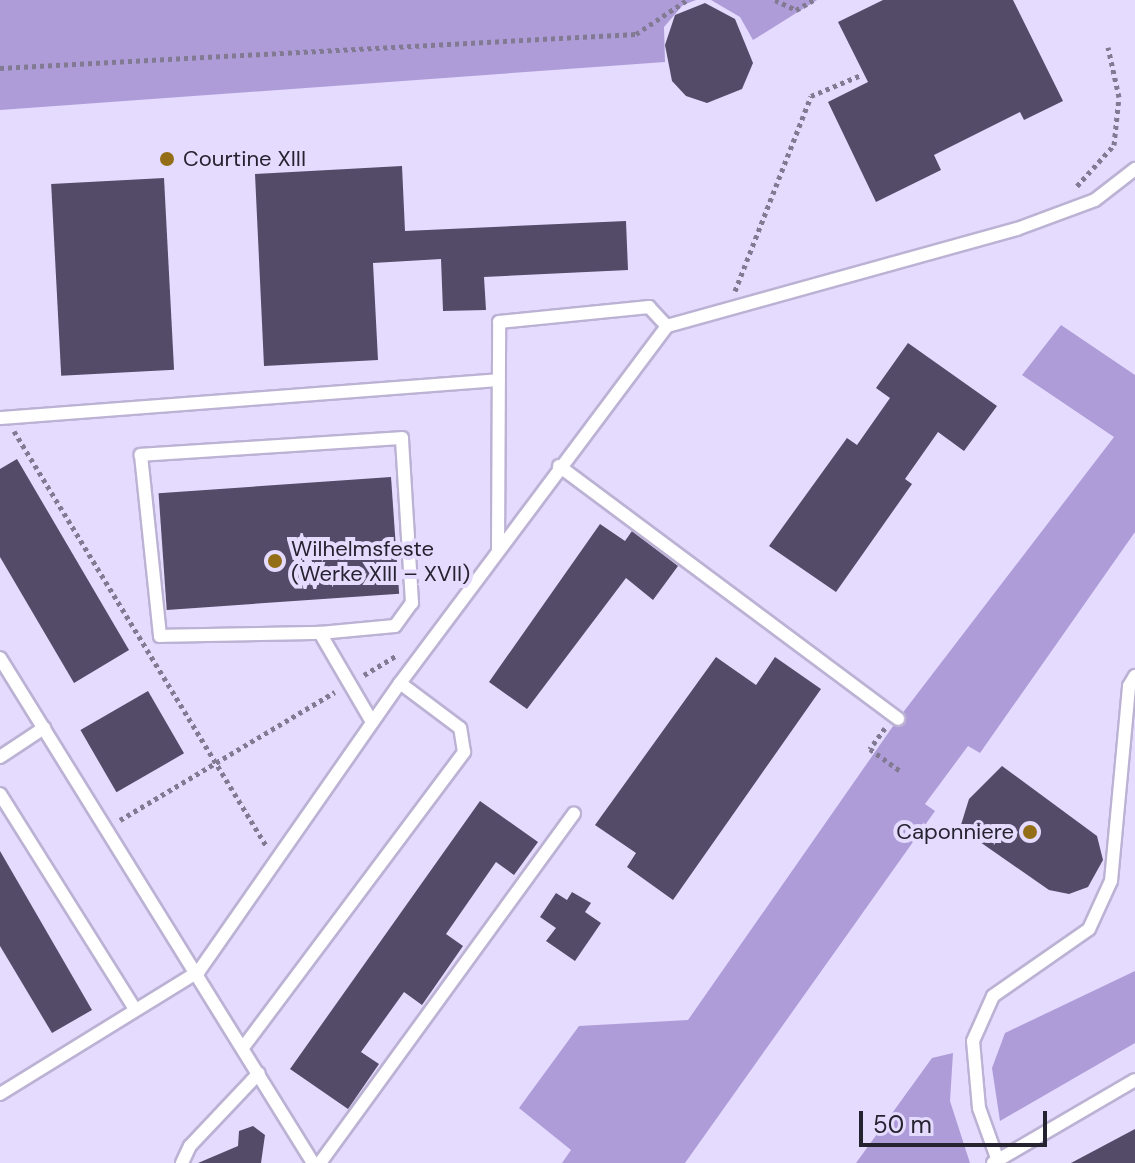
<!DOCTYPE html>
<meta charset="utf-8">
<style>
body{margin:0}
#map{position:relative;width:1135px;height:1163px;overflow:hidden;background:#e5dbfe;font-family:"DM Sans",sans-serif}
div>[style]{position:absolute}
.forest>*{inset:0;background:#ae9cd8}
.building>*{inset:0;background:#534b68;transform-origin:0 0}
.path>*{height:5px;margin-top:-2.5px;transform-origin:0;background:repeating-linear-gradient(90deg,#817a92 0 4px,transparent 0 8px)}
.roads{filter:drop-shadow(2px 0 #bcb2d4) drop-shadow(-2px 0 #bcb2d4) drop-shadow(0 2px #bcb2d4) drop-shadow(0 -2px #bcb2d4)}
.service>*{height:12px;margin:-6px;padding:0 6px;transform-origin:6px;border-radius:6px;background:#fff}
.dots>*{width:22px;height:22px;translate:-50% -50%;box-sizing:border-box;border:4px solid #e5dbfe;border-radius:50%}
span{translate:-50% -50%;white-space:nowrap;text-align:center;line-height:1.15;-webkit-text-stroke:8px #e5dbfe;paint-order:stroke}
.poi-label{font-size:22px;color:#262330}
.left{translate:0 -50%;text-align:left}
.right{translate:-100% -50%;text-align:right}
.scale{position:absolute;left:859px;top:1111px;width:188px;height:36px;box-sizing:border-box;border:4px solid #262330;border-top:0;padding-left:10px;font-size:24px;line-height:28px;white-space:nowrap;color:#262330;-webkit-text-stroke:6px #e5dbfe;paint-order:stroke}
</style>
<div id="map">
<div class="forest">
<i style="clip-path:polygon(0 0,696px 0,683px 5px,664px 27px,665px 62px,0 110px)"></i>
<i style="clip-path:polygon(711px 0,817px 0,753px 40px,740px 17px)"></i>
<i style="clip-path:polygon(1061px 325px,1135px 375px,1135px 532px,980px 753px,968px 746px,925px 804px,935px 811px,685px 1163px,562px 1163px,571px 1150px,519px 1108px,579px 1026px,688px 1020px,898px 719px,1114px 437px,1022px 375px)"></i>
<i style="clip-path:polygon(1135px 971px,1135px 1043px,1000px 1121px,992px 1068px,1005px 1033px)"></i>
<i style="clip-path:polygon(953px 1053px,950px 1101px,970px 1163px,856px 1163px,932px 1058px)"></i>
</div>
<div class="building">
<i style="clip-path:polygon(883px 0,1013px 0,1063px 101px,1024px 120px,1020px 112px,934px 155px,941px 170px,876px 202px,828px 102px,868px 82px,838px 22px)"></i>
<i style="clip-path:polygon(705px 3px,735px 19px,753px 63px,742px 89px,707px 103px,686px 96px,672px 81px,665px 45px,675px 15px)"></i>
<i style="clip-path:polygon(402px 166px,405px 231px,626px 221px,628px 270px,484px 277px,486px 310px,443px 311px,441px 259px,373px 263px,378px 360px,264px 366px,255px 174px)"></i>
<i style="left:164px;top:178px;width:192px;height:113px;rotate:87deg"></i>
<i style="clip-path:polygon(908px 343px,997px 406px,964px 451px,938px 432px,905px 479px,912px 484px,836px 592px,769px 546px,847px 438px,857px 445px,890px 398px,876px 388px)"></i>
<i style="clip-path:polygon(17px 459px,129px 650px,74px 683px,0 557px,0 469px)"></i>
<i style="left:391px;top:477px;width:117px;height:233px;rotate:86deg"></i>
<i style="clip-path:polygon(600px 524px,625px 541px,632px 531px,678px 566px,653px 600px,626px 578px,527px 709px,489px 682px)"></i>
<i style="clip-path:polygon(716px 657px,756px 685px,775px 657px,821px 689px,673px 900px,627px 867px,636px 853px,595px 825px)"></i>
<i style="left:148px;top:691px;width:72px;height:78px;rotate:60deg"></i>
<i style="clip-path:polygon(1002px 766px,1097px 836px,1103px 860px,1088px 887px,1069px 894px,1049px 890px,960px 828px,969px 799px)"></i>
<i style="clip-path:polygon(480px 801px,538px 842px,514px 875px,496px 862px,446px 934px,463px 946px,422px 1005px,404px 992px,361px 1052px,379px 1064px,348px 1109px,290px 1069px)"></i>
<i style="clip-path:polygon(0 851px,92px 1010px,52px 1033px,0 946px)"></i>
<i style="clip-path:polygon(572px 892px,591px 903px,585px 912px,601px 923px,575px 961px,546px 941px,556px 928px,540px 917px,556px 893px,567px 900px)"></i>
<i style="clip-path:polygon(253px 1126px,265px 1135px,261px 1163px,198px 1163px,238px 1146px,239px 1131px)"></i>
<i style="clip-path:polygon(1135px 1129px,1135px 1163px,1071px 1163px)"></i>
</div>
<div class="path">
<i style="left:775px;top:0;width:23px;rotate:25deg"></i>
<i style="left:796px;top:10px;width:20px;rotate:-30deg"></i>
<i style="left:0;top:68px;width:637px;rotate:-3.06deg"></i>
<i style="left:636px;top:34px;width:61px;rotate:-33.7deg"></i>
<i style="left:1077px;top:186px;width:55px;rotate:-47.9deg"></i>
<i style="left:1114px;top:145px;width:48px;rotate:-84.1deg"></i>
<i style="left:1119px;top:97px;width:51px;rotate:-102.4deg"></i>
<i style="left:735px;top:291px;width:209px;rotate:-68.7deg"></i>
<i style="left:811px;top:96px;width:54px;rotate:-22.8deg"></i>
<i style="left:14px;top:431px;width:486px;rotate:58.7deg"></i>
<i style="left:364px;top:675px;width:39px;rotate:-31deg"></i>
<i style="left:885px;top:728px;width:26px;rotate:126deg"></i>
<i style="left:870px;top:749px;width:37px;rotate:36deg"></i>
<i style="left:120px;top:820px;width:250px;rotate:-30.8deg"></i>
</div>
<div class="roads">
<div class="service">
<i style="left:0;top:418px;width:500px;rotate:-4.35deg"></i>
<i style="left:559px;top:466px;width:423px;rotate:36.7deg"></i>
<i style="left:498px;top:549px;width:227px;rotate:-89.7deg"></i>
<i style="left:499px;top:322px;width:151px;rotate:-5.7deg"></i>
<i style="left:649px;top:307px;width:26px;rotate:47deg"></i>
<i style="left:320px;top:633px;width:75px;rotate:-5.3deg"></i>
<i style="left:395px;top:626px;width:29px;rotate:-54deg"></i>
<i style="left:412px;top:603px;width:165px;rotate:-93.5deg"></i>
<i style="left:402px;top:438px;width:262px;rotate:176.3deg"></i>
<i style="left:141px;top:455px;width:182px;rotate:84deg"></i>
<i style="left:160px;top:636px;width:160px;rotate:-1.1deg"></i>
<i style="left:320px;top:633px;width:103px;rotate:59.7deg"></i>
<i style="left:0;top:658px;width:594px;rotate:58.21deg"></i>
<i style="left:0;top:757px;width:53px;rotate:-33.4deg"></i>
<i style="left:0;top:794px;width:254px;rotate:57.9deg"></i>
<i style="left:245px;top:1045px;width:366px;rotate:-53.2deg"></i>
<i style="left:464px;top:752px;width:24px;rotate:-99deg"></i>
<i style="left:460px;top:728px;width:75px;rotate:-143.1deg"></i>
<i style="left:0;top:1094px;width:234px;rotate:-31.7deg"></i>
<i style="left:199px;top:971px;width:351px;rotate:-55.1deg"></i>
<i style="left:400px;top:683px;width:446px;rotate:-53.2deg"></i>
<i style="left:667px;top:326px;width:363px;rotate:-15.5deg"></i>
<i style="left:1017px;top:229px;width:83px;rotate:-20.4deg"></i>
<i style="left:1095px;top:200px;width:51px;rotate:-37.8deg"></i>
<i style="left:997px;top:1158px;width:53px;rotate:-109.8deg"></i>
<i style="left:979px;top:1108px;width:67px;rotate:-95.1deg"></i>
<i style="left:973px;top:1041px;width:49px;rotate:-66deg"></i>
<i style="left:993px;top:996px;width:117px;rotate:-34.9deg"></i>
<i style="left:1089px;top:929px;width:53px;rotate:-65.4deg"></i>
<i style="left:1111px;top:881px;width:196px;rotate:-84.7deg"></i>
<i style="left:1129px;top:686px;width:12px;rotate:-59deg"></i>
<i style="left:182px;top:1163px;width:19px;rotate:-65deg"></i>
<i style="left:190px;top:1146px;width:100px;rotate:-46.6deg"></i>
<i style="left:320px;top:1163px;width:432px;rotate:-54deg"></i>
<i style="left:993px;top:1163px;width:164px;rotate:-30.3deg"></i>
</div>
</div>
<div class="dots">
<i style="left:167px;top:159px;background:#936e16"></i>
<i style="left:275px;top:561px;background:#936e16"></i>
<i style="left:1030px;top:832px;background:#936e16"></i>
</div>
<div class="poi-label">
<span class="left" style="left:183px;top:159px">Courtine XIII</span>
<span class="left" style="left:291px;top:561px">Wilhelmsfeste<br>(Werke XIII – XVII)</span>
<span class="right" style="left:1014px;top:832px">Caponniere</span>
</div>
<div class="scale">50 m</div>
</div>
